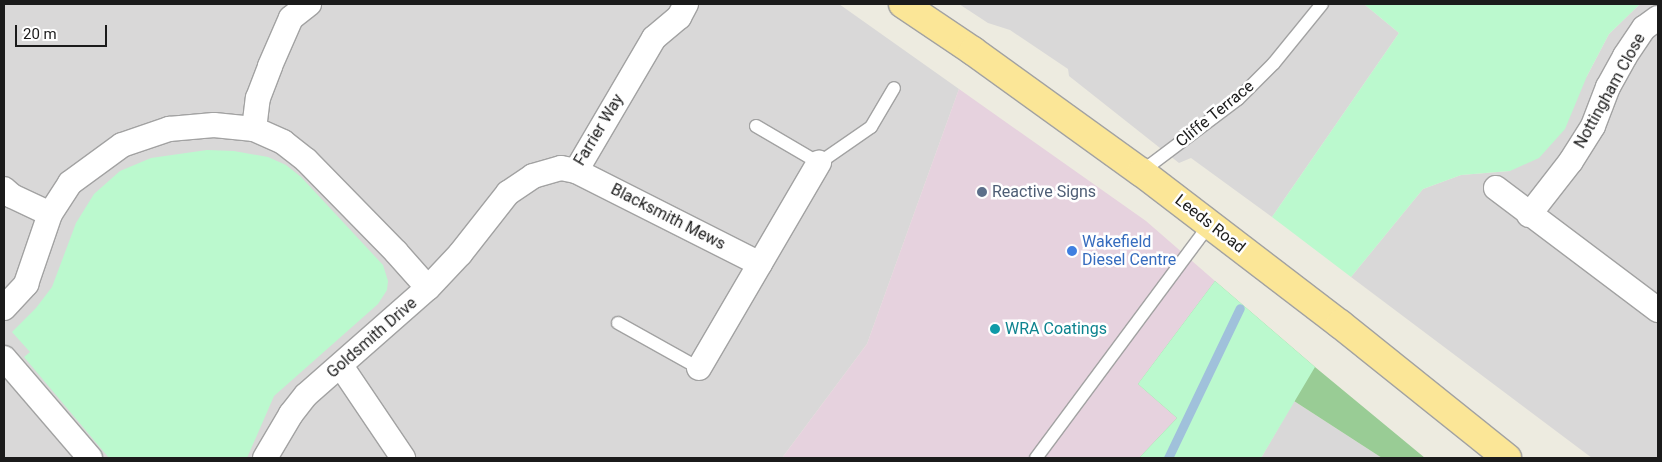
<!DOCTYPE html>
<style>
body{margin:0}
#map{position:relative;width:1662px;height:462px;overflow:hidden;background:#edebe0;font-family:Roboto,sans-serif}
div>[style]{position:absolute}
.residential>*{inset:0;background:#d9d8d8}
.industrial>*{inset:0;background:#e6d2de}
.forest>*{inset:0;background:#99cc95}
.park>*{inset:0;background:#bbf9ce}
.stream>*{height:9px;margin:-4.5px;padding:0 4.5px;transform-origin:4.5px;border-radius:4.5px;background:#a0c1db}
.roads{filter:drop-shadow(1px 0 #a2a2a2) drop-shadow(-1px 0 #a2a2a2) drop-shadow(0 1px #a2a2a2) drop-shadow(0 -1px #a2a2a2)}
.lane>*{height:12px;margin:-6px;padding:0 6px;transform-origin:6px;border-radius:6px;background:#fff}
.street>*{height:24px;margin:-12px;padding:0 12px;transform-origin:12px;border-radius:12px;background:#fff}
.primary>*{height:28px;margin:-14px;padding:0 14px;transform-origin:14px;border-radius:14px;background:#fbe697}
.dots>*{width:14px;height:14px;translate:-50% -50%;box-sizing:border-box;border:2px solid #fff;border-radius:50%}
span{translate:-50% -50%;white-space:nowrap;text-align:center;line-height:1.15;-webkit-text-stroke:5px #fff;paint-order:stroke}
.street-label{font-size:16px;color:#1b1b1b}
.service-label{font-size:16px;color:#4e5e75}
.left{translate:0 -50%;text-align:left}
.shop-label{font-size:16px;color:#366cbe}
.culture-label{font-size:16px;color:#0d838f}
.frame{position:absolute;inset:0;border:5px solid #1b1b1b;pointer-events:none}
.scale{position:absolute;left:15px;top:25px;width:92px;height:22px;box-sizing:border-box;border:2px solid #1b1b1b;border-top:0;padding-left:6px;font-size:15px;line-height:18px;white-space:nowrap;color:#1b1b1b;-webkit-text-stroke:4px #fff;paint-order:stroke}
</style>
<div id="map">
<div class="residential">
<i style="clip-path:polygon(4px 4px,839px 4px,959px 89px,867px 344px,782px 458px,4px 458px)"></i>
<i style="clip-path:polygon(959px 4px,1364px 4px,1399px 33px,1272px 217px,1191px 158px,1179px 163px,1069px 76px,1068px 69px,1010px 30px,988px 23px)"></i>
<i style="clip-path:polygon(1640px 4px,1658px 4px,1658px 458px,1592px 458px,1351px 277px,1423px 189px,1461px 175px,1510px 171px,1587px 76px,1609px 34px)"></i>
<i style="clip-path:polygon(1294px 401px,1382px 458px,1261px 458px)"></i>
</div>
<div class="industrial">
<i style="clip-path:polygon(959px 89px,1146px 221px,1215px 281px,1138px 384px,1178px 418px,1139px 458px,782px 458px,867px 344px)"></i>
</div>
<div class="forest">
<i style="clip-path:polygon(1215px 281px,1315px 367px,1425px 458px,1382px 458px,1294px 401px,1139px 458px,1177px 418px,1138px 384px)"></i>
</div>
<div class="park">
<i style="clip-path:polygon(1364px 4px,1640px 4px,1609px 34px,1587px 76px,1565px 129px,1539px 158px,1510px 171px,1461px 175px,1423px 189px,1351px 277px,1272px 217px,1399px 33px)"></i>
<i style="clip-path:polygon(207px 150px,234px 151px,268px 157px,286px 165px,301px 177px,383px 265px,388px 281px,387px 290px,378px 304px,274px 396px,247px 458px,109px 458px,24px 357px,30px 352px,12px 332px,36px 308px,52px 287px,76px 223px,94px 194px,120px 171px,151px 158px)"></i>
<i style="clip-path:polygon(1215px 281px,1315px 367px,1261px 458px,1139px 458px,1177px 418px,1138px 384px)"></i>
</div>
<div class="stream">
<i style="left:1168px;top:458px;width:166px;rotate:-64.4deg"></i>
</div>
<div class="roads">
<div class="lane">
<i style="left:756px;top:126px;width:73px;rotate:30.4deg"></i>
<i style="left:819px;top:163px;width:63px;rotate:-34.7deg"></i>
<i style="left:871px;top:127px;width:45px;rotate:-59.5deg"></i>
<i style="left:1141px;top:172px;width:121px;rotate:-37deg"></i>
<i style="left:1238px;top:99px;width:51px;rotate:-45deg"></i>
<i style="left:1274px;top:63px;width:76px;rotate:-50.9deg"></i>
<i style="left:618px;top:323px;width:93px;rotate:29.1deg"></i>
<i style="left:1036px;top:458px;width:292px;rotate:-53.4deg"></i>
</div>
<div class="street">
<i style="left:254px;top:129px;width:31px;rotate:-83deg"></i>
<i style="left:258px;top:98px;width:34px;rotate:-69deg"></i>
<i style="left:270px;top:66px;width:52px;rotate:-66.4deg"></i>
<i style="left:291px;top:18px;width:23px;rotate:-38deg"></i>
<i style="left:576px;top:171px;width:206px;rotate:26.8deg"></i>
<i style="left:1496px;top:188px;width:203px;rotate:37deg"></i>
<i style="left:4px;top:189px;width:11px;rotate:41deg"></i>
<i style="left:12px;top:196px;width:42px;rotate:25.3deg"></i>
<i style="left:1529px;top:215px;width:68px;rotate:-52.1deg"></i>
<i style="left:1571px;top:161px;width:41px;rotate:-57.8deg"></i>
<i style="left:1593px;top:126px;width:42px;rotate:-69deg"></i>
<i style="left:1608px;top:87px;width:35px;rotate:-61deg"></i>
<i style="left:1625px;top:56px;width:34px;rotate:-56deg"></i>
<i style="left:1644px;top:28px;width:17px;rotate:-36deg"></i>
<i style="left:4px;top:308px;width:33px;rotate:-47deg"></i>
<i style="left:26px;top:284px;width:74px;rotate:-71.1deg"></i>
<i style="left:50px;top:214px;width:37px;rotate:-57deg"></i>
<i style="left:70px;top:183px;width:64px;rotate:-36.2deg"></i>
<i style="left:122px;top:145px;width:50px;rotate:-18.8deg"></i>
<i style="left:169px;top:129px;width:45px;rotate:-5.1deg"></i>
<i style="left:214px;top:125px;width:40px;rotate:5.7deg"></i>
<i style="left:254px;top:129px;width:32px;rotate:24deg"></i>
<i style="left:283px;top:142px;width:29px;rotate:38deg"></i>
<i style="left:306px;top:160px;width:129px;rotate:45.6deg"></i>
<i style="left:396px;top:252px;width:48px;rotate:48.4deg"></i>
<i style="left:4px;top:358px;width:132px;rotate:49.3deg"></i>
<i style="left:341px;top:366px;width:111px;rotate:56deg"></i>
<i style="left:699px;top:368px;width:238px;rotate:-59.7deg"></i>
<i style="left:265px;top:458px;width:51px;rotate:-59.4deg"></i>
<i style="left:291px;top:414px;width:24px;rotate:-52deg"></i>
<i style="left:306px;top:395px;width:162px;rotate:-41.3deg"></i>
<i style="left:428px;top:288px;width:47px;rotate:-46.7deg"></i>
<i style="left:460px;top:254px;width:78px;rotate:-51.8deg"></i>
<i style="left:508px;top:193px;width:30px;rotate:-34deg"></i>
<i style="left:533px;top:176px;width:29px;rotate:-16deg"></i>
<i style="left:561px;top:168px;width:15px;rotate:11deg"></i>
<i style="left:576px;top:171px;width:154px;rotate:-59.6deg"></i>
<i style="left:654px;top:38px;width:33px;rotate:-40deg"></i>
<i style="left:679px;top:17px;width:15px;rotate:-62deg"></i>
</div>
<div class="primary">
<i style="left:903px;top:4px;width:84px;rotate:33.9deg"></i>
<i style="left:973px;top:51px;width:207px;rotate:35.8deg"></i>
<i style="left:1141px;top:172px;width:250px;rotate:37.4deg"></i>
<i style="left:1340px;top:324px;width:214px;rotate:38.7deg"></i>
</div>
</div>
<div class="dots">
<i style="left:982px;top:192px;background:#5c6f8a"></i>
<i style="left:1072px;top:251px;background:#3f7fe0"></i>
<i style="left:995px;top:329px;background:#0f9aa8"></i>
</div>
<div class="street-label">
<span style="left:1610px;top:91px;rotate:-61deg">Nottingham Close</span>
<span style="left:1215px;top:114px;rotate:-39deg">Cliffe Terrace</span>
<span style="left:599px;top:130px;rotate:-59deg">Farrier Way</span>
<span style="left:668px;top:217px;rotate:27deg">Blacksmith Mews</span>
<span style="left:1210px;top:224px;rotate:38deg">Leeds Road</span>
<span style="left:372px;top:338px;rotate:-41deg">Goldsmith Drive</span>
</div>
<div class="service-label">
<span class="left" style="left:992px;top:192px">Reactive Signs</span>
</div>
<div class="shop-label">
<span class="left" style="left:1082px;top:251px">Wakefield<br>Diesel Centre</span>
</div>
<div class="culture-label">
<span class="left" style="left:1005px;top:329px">WRA Coatings</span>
</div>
<div class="frame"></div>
<div class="scale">20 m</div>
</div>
